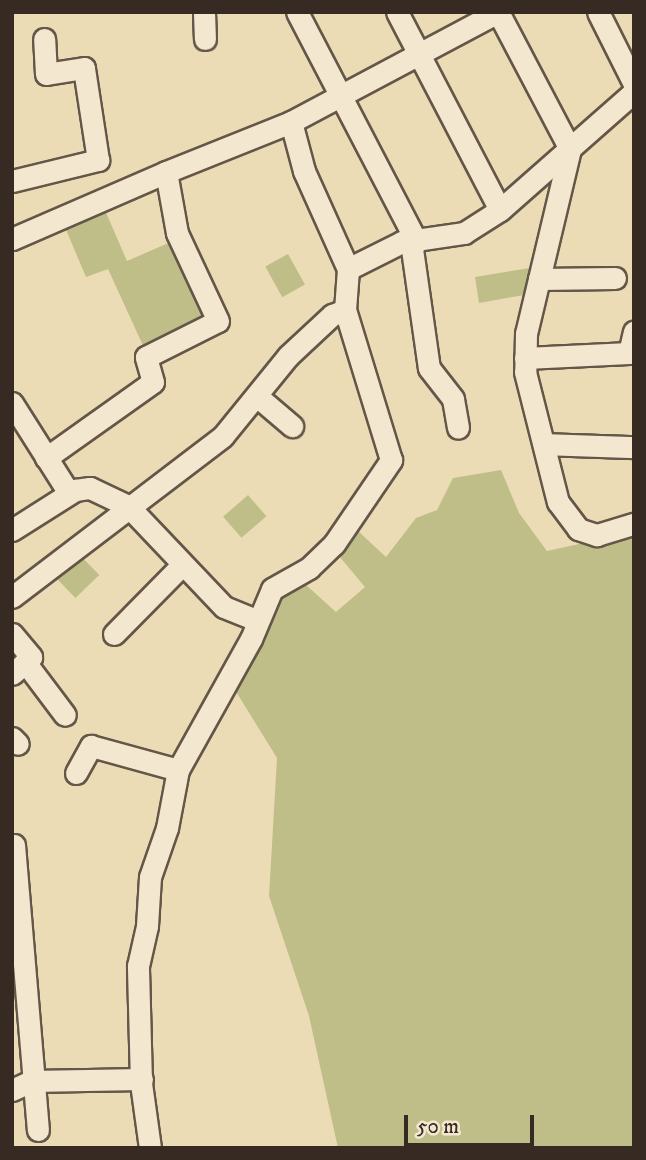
<!DOCTYPE html>
<style>
body{margin:0}
#map{position:relative;width:646px;height:1160px;overflow:hidden;background:#ecdcb5;font-family:"IM FELL DW Pica",serif}
div>[style]{position:absolute}
.green>*{inset:0;background:#bfbe88;transform-origin:0 0}
.roads{filter:drop-shadow(2px 0 #645648) drop-shadow(-2px 0 #645648) drop-shadow(0 2px #645648) drop-shadow(0 -2px #645648)}
.minor>*{height:21px;margin:-10.5px;padding:0 10.5px;transform-origin:10.5px;border-radius:10.5px;background:#f3e8cf}
span{translate:-50% -50%;white-space:nowrap;text-align:center;line-height:1.15;-webkit-text-stroke:5px #f3e8cf;paint-order:stroke}
.frame{position:absolute;inset:0;border:14px solid #372a23;pointer-events:none}
.scale{position:absolute;left:404px;top:1115px;width:130px;height:32px;box-sizing:border-box;border:4px solid #372a23;border-top:0;padding-left:9px;font-size:21px;line-height:24px;white-space:nowrap;color:#372a23;-webkit-text-stroke:5px #f3e8cf;paint-order:stroke}
</style>
<div id="map">
<div class="green">
<i style="clip-path:polygon(104px 208px,127px 261px,173px 241px,209px 316px,145px 350px,108px 269px,86px 277px,64px 225px)"></i>
<i style="left:288px;top:254px;width:35px;height:26px;rotate:61deg"></i>
<i style="clip-path:polygon(530px 268px,524px 295px,479px 303px,475px 277px)"></i>
<i style="clip-path:polygon(501px 470px,519px 513px,547px 551px,634px 532px,634px 1148px,338px 1148px,309px 1016px,269px 896px,277px 758px,235px 690px,278px 598px,305px 584px,336px 612px,365px 587px,339px 556px,358px 531px,386px 557px,416px 518px,437px 510px,453px 478px)"></i>
<i style="left:248px;top:495px;width:28px;height:33px;rotate:49deg"></i>
<i style="left:77px;top:552px;width:32px;height:33px;rotate:46deg"></i>
</div>
<div class="roads">
<div class="minor">
<i style="left:204px;top:12px;width:27px;rotate:88deg"></i>
<i style="left:297px;top:12px;width:258px;rotate:62.5deg"></i>
<i style="left:397px;top:12px;width:223px;rotate:62.5deg"></i>
<i style="left:500px;top:210px;width:179px;rotate:-41.4deg"></i>
<i style="left:598px;top:12px;width:80px;rotate:63.4deg"></i>
<i style="left:291px;top:122px;width:51px;rotate:75.1deg"></i>
<i style="left:304px;top:171px;width:107px;rotate:65.8deg"></i>
<i style="left:12px;top:181px;width:89px;rotate:-13.7deg"></i>
<i style="left:98px;top:160px;width:93px;rotate:-98.7deg"></i>
<i style="left:84px;top:68px;width:38px;rotate:171deg"></i>
<i style="left:46px;top:74px;width:35px;rotate:-93deg"></i>
<i style="left:12px;top:239px;width:168px;rotate:-23.5deg"></i>
<i style="left:416px;top:241px;width:9px;rotate:117deg"></i>
<i style="left:412px;top:249px;width:120px;rotate:81.9deg"></i>
<i style="left:429px;top:368px;width:39px;rotate:52deg"></i>
<i style="left:453px;top:399px;width:29px;rotate:80deg"></i>
<i style="left:539px;top:279px;width:76px;rotate:-0.8deg"></i>
<i style="left:525px;top:358px;width:104px;rotate:-2.8deg"></i>
<i style="left:629px;top:353px;width:22px;rotate:-77deg"></i>
<i style="left:258px;top:397px;width:45px;rotate:40.5deg"></i>
<i style="left:12px;top:403px;width:107px;rotate:57.7deg"></i>
<i style="left:545px;top:444px;width:88px;rotate:2deg"></i>
<i style="left:46px;top:458px;width:131px;rotate:-35.4deg"></i>
<i style="left:153px;top:382px;width:26px;rotate:-106deg"></i>
<i style="left:146px;top:357px;width:80px;rotate:-26.6deg"></i>
<i style="left:218px;top:321px;width:97px;rotate:-115deg"></i>
<i style="left:177px;top:233px;width:62px;rotate:-100.2deg"></i>
<i style="left:166px;top:172px;width:135px;rotate:-21.8deg"></i>
<i style="left:291px;top:122px;width:234px;rotate:-28deg"></i>
<i style="left:498px;top:12px;width:155px;rotate:62.3deg"></i>
<i style="left:570px;top:149px;width:189px;rotate:103.4deg"></i>
<i style="left:526px;top:333px;width:39px;rotate:91deg"></i>
<i style="left:525px;top:372px;width:134px;rotate:75.8deg"></i>
<i style="left:558px;top:502px;width:34px;rotate:53deg"></i>
<i style="left:578px;top:529px;width:20px;rotate:18deg"></i>
<i style="left:597px;top:535px;width:39px;rotate:-17deg"></i>
<i style="left:12px;top:530px;width:75px;rotate:-32.4deg"></i>
<i style="left:75px;top:490px;width:15px;rotate:-8deg"></i>
<i style="left:90px;top:488px;width:42px;rotate:25.3deg"></i>
<i style="left:128px;top:506px;width:139px;rotate:46.5deg"></i>
<i style="left:224px;top:607px;width:35px;rotate:22deg"></i>
<i style="left:12px;top:597px;width:265px;rotate:-37.3deg"></i>
<i style="left:223px;top:436px;width:103px;rotate:-50.9deg"></i>
<i style="left:288px;top:356px;width:60px;rotate:-43deg"></i>
<i style="left:332px;top:315px;width:14px;rotate:-21deg"></i>
<i style="left:12px;top:634px;width:30px;rotate:50deg"></i>
<i style="left:31px;top:657px;width:25px;rotate:138deg"></i>
<i style="left:114px;top:634px;width:97px;rotate:-45.4deg"></i>
<i style="left:25px;top:662px;width:66px;rotate:53deg"></i>
<i style="left:12px;top:738px;width:8px;rotate:45deg"></i>
<i style="left:76px;top:773px;width:31px;rotate:-61deg"></i>
<i style="left:91px;top:746px;width:90px;rotate:15.4deg"></i>
<i style="left:14px;top:845px;width:286px;rotate:85.2deg"></i>
<i style="left:12px;top:1090px;width:21px;rotate:-25deg"></i>
<i style="left:31px;top:1081px;width:111px;rotate:-1deg"></i>
<i style="left:150px;top:1148px;width:66px;rotate:-97.9deg"></i>
<i style="left:141px;top:1083px;width:117px;rotate:-91.5deg"></i>
<i style="left:138px;top:966px;width:41px;rotate:-77.3deg"></i>
<i style="left:147px;top:926px;width:49px;rotate:-86.5deg"></i>
<i style="left:150px;top:877px;width:52px;rotate:-70.9deg"></i>
<i style="left:167px;top:828px;width:59px;rotate:-79.3deg"></i>
<i style="left:178px;top:770px;width:150px;rotate:-60.9deg"></i>
<i style="left:251px;top:639px;width:54px;rotate:-67.2deg"></i>
<i style="left:272px;top:589px;width:43px;rotate:-29.6deg"></i>
<i style="left:309px;top:568px;width:35px;rotate:-44deg"></i>
<i style="left:334px;top:544px;width:102px;rotate:-55.8deg"></i>
<i style="left:391px;top:460px;width:157px;rotate:-107deg"></i>
<i style="left:345px;top:310px;width:41px;rotate:-85.8deg"></i>
<i style="left:348px;top:269px;width:60px;rotate:-26.6deg"></i>
<i style="left:402px;top:242px;width:63px;rotate:-8.3deg"></i>
<i style="left:464px;top:233px;width:43px;rotate:-32.6deg"></i>
</div>
</div>
<div class="frame"></div>
<div class="scale">50 m</div>
</div>
